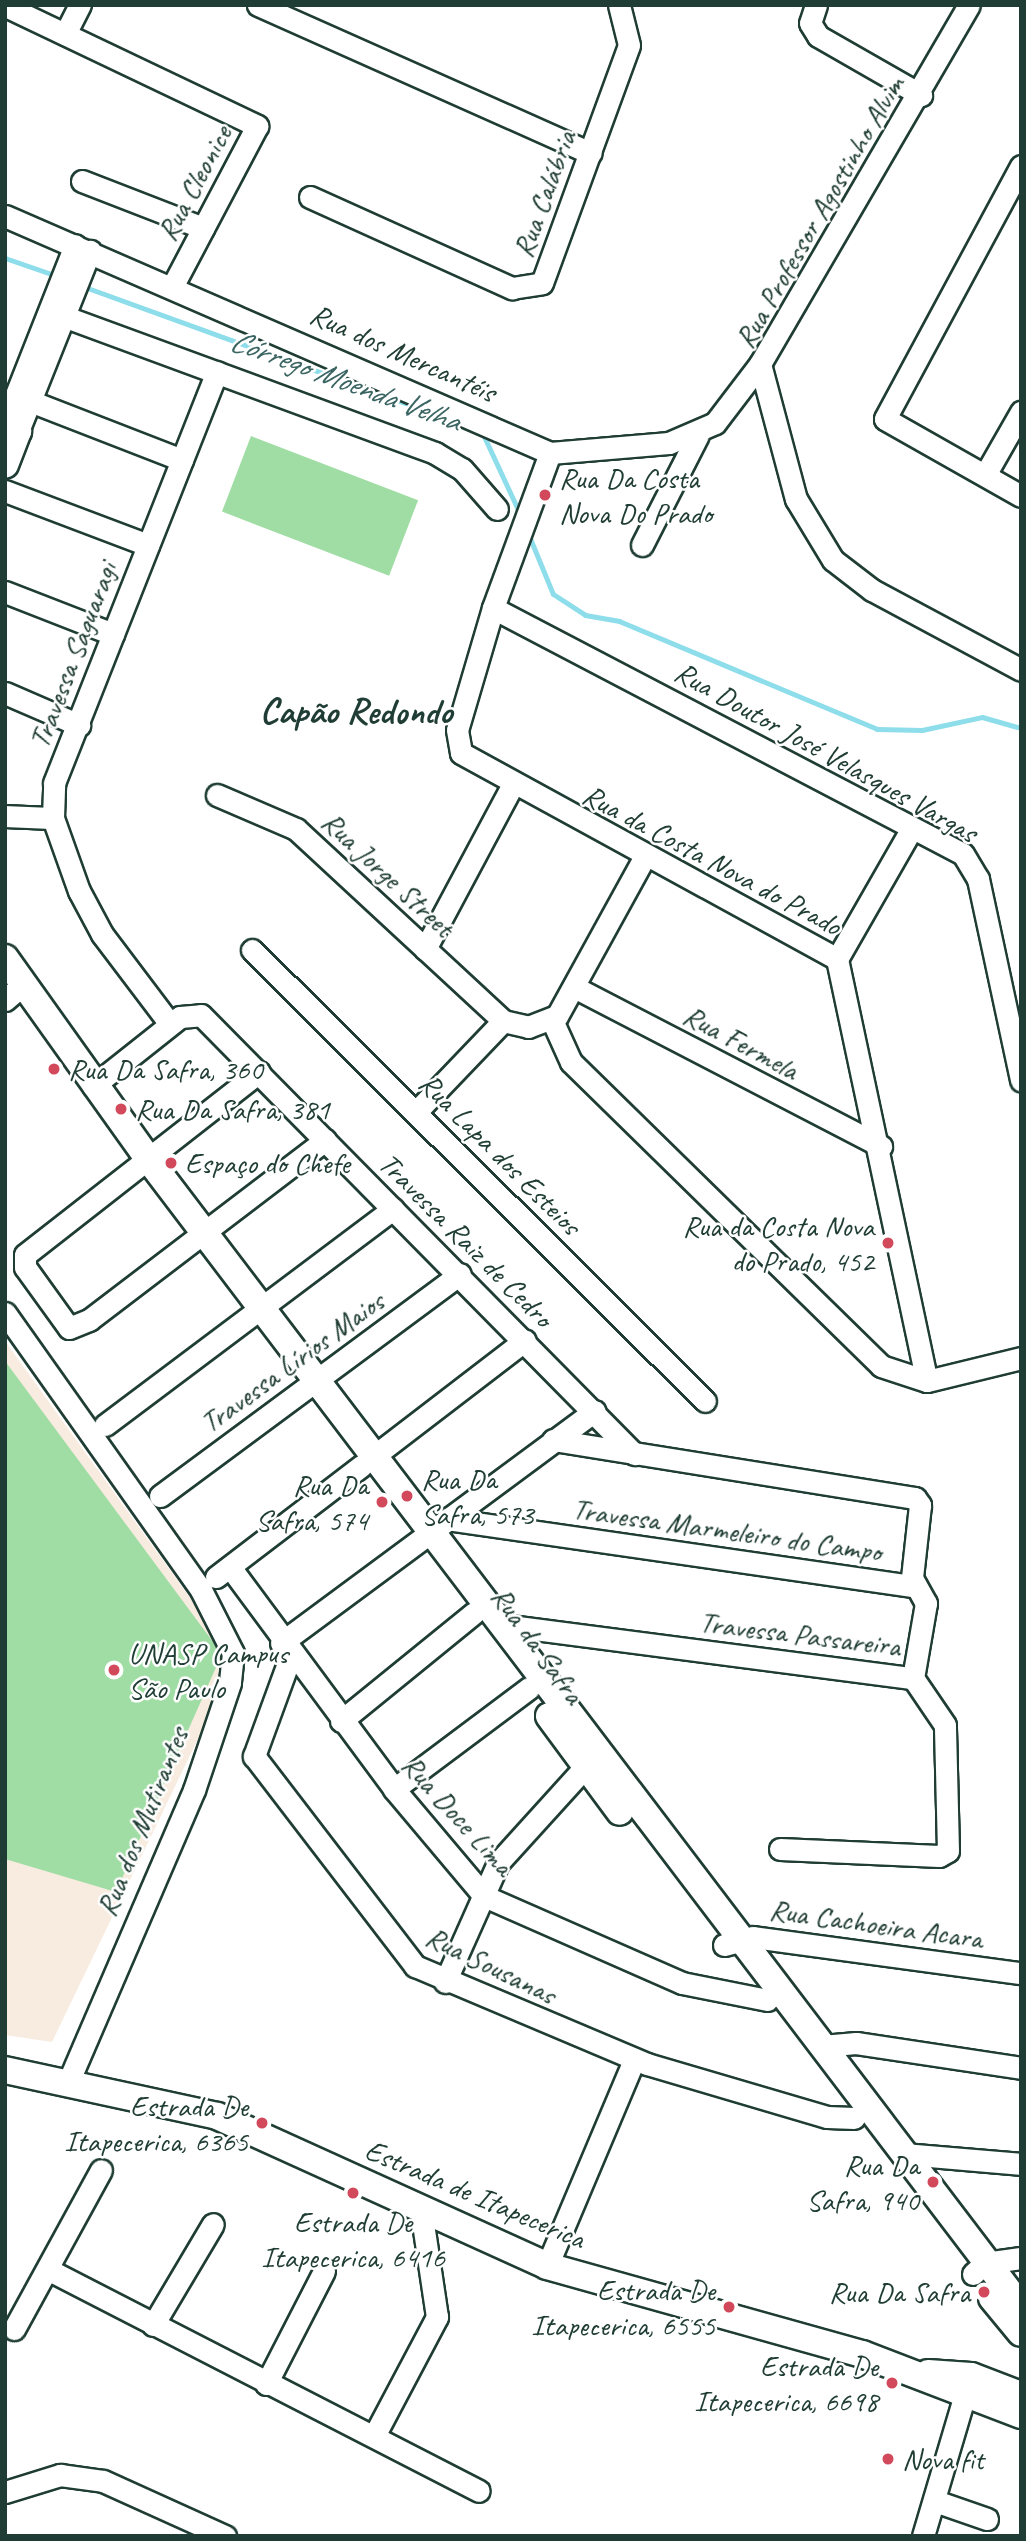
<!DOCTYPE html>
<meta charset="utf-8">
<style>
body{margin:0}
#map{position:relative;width:1026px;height:2541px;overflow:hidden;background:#fff;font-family:Caveat,sans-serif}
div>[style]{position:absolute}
.built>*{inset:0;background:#f8ece0}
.green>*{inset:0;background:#a0dda4;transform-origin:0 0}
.stream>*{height:5px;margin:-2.5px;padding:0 2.5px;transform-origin:2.5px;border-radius:2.5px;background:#8dddea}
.roads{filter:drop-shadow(2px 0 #1f3d34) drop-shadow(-2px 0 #1f3d34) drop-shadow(0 2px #1f3d34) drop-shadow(0 -2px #1f3d34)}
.minor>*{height:21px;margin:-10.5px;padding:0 10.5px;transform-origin:10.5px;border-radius:10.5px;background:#fff}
.major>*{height:26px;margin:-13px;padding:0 13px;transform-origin:13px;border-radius:13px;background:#fff}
.dots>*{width:19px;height:19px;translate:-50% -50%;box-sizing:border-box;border:4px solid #fff;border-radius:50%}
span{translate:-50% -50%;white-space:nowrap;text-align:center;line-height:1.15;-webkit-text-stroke:5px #fff;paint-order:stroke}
.street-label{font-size:30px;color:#1f3d34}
.poi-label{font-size:30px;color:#1f3d34}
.left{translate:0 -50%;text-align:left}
.right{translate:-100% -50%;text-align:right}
.water-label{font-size:32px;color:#3a6562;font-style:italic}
.district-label{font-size:37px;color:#1f3d34;font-weight:700}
.frame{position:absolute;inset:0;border:7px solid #1f3d34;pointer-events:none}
</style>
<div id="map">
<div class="built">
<i style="clip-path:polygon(5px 1341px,226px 1648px,221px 1691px,52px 2042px,5px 2035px)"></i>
</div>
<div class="green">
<i style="left:251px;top:436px;width:179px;height:81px;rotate:21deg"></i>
<i style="clip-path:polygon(5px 1361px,222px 1654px,116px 1892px,5px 1859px)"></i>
</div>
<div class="stream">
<i style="left:5px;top:258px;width:55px;rotate:19.1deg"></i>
<i style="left:82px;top:286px;width:372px;rotate:19.9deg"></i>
<i style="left:481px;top:430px;width:95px;rotate:65.1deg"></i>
<i style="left:527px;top:531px;width:68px;rotate:67.6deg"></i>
<i style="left:553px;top:594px;width:38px;rotate:33deg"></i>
<i style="left:585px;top:615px;width:35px;rotate:10deg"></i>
<i style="left:619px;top:621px;width:280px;rotate:22.7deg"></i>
<i style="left:877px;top:729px;width:45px;rotate:1.3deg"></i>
<i style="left:922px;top:730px;width:61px;rotate:-12.2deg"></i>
<i style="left:982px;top:717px;width:41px;rotate:15.8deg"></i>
</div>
<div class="roads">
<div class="minor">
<i style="left:258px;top:5px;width:364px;rotate:24deg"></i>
<i style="left:816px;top:5px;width:19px;rotate:108deg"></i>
<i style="left:810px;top:23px;width:15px;rotate:58deg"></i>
<i style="left:818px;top:36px;width:119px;rotate:29.8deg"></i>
<i style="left:12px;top:9px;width:272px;rotate:25.5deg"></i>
<i style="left:257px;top:126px;width:180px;rotate:117.8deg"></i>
<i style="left:65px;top:34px;width:33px;rotate:-63deg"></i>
<i style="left:1021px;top:166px;width:287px;rotate:118.3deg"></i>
<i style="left:885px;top:419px;width:156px;rotate:29.5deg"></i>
<i style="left:82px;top:181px;width:130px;rotate:21.2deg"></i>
<i style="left:310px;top:197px;width:222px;rotate:24.3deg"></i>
<i style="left:512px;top:288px;width:30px;rotate:-9deg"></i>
<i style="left:542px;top:283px;width:253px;rotate:-69.9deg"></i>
<i style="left:629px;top:45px;width:41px;rotate:-104deg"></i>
<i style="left:5px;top:216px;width:594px;rotate:23.5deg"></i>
<i style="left:550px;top:453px;width:119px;rotate:-4.8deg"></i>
<i style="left:669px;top:443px;width:50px;rotate:-23.5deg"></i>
<i style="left:715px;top:423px;width:74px;rotate:-52.7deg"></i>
<i style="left:760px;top:364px;width:415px;rotate:-59.8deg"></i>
<i style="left:63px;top:316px;width:396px;rotate:20.2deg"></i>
<i style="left:435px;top:453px;width:31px;rotate:31deg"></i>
<i style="left:462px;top:469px;width:53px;rotate:48.8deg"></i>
<i style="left:760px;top:364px;width:140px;rotate:75.1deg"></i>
<i style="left:796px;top:499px;width:71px;rotate:58.8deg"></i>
<i style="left:833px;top:560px;width:49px;rotate:37.6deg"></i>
<i style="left:872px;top:590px;width:169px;rotate:28.2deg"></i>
<i style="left:30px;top:401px;width:163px;rotate:21.2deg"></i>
<i style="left:5px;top:422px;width:190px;rotate:-68.4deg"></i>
<i style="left:18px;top:431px;width:194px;rotate:-68.2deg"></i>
<i style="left:550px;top:453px;width:165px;rotate:110.2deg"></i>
<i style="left:493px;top:608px;width:127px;rotate:106.4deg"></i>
<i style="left:457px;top:730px;width:23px;rotate:80deg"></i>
<i style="left:461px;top:753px;width:429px;rotate:28.7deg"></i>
<i style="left:837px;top:959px;width:431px;rotate:78deg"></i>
<i style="left:985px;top:475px;width:73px;rotate:-60.3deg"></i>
<i style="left:5px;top:491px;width:153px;rotate:20.7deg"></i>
<i style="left:642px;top:545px;width:123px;rotate:-63deg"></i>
<i style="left:5px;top:592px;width:116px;rotate:21.3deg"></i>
<i style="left:493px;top:608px;width:530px;rotate:27.63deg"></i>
<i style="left:963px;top:854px;width:29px;rotate:59deg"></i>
<i style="left:978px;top:879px;width:206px;rotate:77.9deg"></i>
<i style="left:5px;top:693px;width:81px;rotate:23.4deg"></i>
<i style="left:217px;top:795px;width:86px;rotate:23.3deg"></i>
<i style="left:296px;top:829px;width:282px;rotate:42.8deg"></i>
<i style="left:5px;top:816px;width:48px;rotate:2.4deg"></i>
<i style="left:425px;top:949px;width:185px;rotate:-61.9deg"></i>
<i style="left:252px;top:950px;width:639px;rotate:44.87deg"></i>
<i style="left:837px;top:959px;width:151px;rotate:-60.2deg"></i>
<i style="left:574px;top:987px;width:346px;rotate:27.4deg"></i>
<i style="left:5px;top:1000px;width:21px;rotate:-41deg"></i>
<i style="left:552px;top:1020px;width:46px;rotate:65.7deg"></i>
<i style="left:571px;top:1062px;width:434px;rotate:44.4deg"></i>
<i style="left:881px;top:1366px;width:48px;rotate:18.1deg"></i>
<i style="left:927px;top:1381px;width:97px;rotate:-13.7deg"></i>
<i style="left:170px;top:1024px;width:113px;rotate:-127.1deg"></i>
<i style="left:102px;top:934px;width:49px;rotate:-118.1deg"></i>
<i style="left:79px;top:891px;width:77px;rotate:-109.6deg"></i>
<i style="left:53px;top:818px;width:35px;rotate:-88deg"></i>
<i style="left:54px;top:783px;width:442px;rotate:-68.4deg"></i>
<i style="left:259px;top:1072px;width:297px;rotate:142deg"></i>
<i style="left:25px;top:1255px;width:12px;rotate:90deg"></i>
<i style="left:25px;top:1267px;width:75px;rotate:54.2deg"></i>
<i style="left:69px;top:1328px;width:22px;rotate:-22deg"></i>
<i style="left:89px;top:1320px;width:297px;rotate:-37.3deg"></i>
<i style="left:93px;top:1086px;width:111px;rotate:-38.4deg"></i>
<i style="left:180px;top:1017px;width:21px;rotate:-5deg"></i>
<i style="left:201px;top:1015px;width:617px;rotate:45.39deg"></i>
<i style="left:416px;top:1112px;width:126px;rotate:-46.3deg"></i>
<i style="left:503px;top:1021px;width:26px;rotate:13deg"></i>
<i style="left:528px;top:1027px;width:31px;rotate:-21deg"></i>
<i style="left:557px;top:1016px;width:183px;rotate:-61.2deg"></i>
<i style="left:5px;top:1313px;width:339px;rotate:54.7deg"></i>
<i style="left:201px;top:1590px;width:71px;rotate:63.1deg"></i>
<i style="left:233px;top:1653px;width:30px;rotate:96deg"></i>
<i style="left:230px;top:1683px;width:113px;rotate:108.6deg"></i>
<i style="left:194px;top:1790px;width:316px;rotate:113.3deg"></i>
<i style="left:105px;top:1425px;width:360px;rotate:-36.9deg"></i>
<i style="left:553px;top:1440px;width:367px;rotate:9.1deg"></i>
<i style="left:915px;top:1498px;width:9px;rotate:54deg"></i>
<i style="left:920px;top:1505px;width:73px;rotate:96.3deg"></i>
<i style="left:912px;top:1578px;width:29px;rotate:61deg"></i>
<i style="left:926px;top:1603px;width:76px;rotate:99.8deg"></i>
<i style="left:374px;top:1456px;width:190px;rotate:-37.5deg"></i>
<i style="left:160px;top:1496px;width:373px;rotate:-36.5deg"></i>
<i style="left:447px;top:1519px;width:474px;rotate:8.2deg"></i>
<i style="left:230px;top:1567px;width:276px;rotate:53.5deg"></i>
<i style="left:394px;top:1789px;width:140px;rotate:49.9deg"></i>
<i style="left:484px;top:1896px;width:216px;rotate:23.7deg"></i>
<i style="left:682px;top:1983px;width:87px;rotate:11.3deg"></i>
<i style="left:216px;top:1577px;width:183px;rotate:-37.4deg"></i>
<i style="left:503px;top:1625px;width:413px;rotate:7.4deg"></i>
<i style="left:281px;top:1643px;width:390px;rotate:-36.5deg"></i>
<i style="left:291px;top:1655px;width:108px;rotate:110.1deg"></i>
<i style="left:254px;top:1756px;width:265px;rotate:52.5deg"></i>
<i style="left:415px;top:1966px;width:252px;rotate:22.9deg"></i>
<i style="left:647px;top:2064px;width:188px;rotate:16.4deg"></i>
<i style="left:827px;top:2117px;width:27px;rotate:2deg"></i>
<i style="left:341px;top:1721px;width:171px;rotate:-39.1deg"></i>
<i style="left:394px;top:1789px;width:169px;rotate:-36.8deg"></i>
<i style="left:780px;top:1849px;width:159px;rotate:2.5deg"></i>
<i style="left:939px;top:1856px;width:10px;rotate:-29deg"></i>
<i style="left:948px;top:1851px;width:126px;rotate:-91.4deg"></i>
<i style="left:945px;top:1725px;width:57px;rotate:-124.2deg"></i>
<i style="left:724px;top:1945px;width:30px;rotate:-15deg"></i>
<i style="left:753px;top:1937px;width:270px;rotate:7.7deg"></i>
<i style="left:445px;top:1982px;width:130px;rotate:-66deg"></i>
<i style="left:498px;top:1863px;width:130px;rotate:-47.8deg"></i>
<i style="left:822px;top:2046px;width:34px;rotate:-5deg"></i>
<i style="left:856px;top:2043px;width:167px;rotate:8.6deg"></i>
<i style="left:905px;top:2154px;width:116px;rotate:4.9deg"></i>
<i style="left:547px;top:2266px;width:224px;rotate:-67.1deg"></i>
<i style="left:49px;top:2270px;width:483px;rotate:27.2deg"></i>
<i style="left:973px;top:2274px;width:16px;rotate:-43deg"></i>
<i style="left:985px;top:2263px;width:36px;rotate:-8deg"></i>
<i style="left:153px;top:2325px;width:117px;rotate:-59.3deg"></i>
<i style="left:14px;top:2329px;width:181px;rotate:-61.3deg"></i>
<i style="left:266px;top:2384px;width:127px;rotate:-62.8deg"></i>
<i style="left:374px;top:2436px;width:135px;rotate:-62.1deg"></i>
<i style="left:437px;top:2317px;width:108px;rotate:-98.5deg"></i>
<i style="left:5px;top:2492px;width:58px;rotate:-17.2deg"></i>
<i style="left:60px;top:2475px;width:43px;rotate:7.9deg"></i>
<i style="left:103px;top:2481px;width:134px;rotate:24.3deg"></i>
<i style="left:935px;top:2501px;width:55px;rotate:19.1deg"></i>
<i style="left:923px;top:2536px;width:162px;rotate:-73.5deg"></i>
</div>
<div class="major">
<i style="left:5px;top:424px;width:15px;rotate:28deg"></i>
<i style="left:18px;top:431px;width:36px;rotate:111deg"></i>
<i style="left:5px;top:958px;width:248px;rotate:54.5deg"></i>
<i style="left:149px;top:1160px;width:1441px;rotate:52.76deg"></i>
<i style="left:549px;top:1716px;width:119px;rotate:53.5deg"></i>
<i style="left:5px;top:2070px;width:217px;rotate:12.2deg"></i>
<i style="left:217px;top:2116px;width:362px;rotate:24.4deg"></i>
<i style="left:547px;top:2266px;width:327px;rotate:15.6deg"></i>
<i style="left:862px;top:2354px;width:170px;rotate:21deg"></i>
<i style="left:992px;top:2298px;width:45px;rotate:50.4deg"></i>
<i style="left:928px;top:2373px;width:43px;rotate:4deg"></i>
<i style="left:971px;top:2376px;width:53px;rotate:20.8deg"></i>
</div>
</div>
<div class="dots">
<i style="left:545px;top:495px;background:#d1495b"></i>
<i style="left:54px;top:1069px;background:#d1495b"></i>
<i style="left:121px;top:1109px;background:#d1495b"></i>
<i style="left:171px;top:1163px;background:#d1495b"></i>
<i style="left:888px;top:1243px;background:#d1495b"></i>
<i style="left:407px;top:1496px;background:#d1495b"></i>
<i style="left:382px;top:1502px;background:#d1495b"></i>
<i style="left:114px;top:1670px;background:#d1495b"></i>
<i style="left:262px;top:2123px;background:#d1495b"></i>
<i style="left:933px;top:2182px;background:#d1495b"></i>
<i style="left:353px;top:2193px;background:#d1495b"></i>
<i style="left:984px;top:2292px;background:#d1495b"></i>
<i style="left:729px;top:2307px;background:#d1495b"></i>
<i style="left:892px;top:2383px;background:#d1495b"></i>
<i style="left:888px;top:2459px;background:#d1495b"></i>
</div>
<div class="street-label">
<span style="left:194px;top:183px;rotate:-62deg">Rua Cleonice</span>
<span style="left:544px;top:194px;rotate:-70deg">Rua Calábria</span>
<span style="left:819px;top:212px;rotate:-60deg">Rua Professor Agostinho Alvim</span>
<span style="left:403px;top:353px;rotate:24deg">Rua dos Mercantéis</span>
<span style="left:73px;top:655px;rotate:-69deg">Travessa Saguaragi</span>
<span style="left:826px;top:752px;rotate:29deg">Rua Doutor José Velasques Vargas</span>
<span style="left:712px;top:860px;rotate:28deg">Rua da Costa Nova do Prado</span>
<span style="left:388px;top:874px;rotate:43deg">Rua Jorge Street</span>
<span style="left:741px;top:1042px;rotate:28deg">Rua Fermela</span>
<span style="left:500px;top:1154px;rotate:45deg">Rua Lapa dos Esteios</span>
<span style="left:466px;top:1240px;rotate:45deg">Travessa Raiz de Cedro</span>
<span style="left:292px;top:1362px;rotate:-36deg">Travessa Lírios Maios</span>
<span style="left:727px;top:1530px;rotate:8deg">Travessa Marmeleiro do Campo</span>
<span style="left:800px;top:1634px;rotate:7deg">Travessa Passareira</span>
<span style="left:538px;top:1645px;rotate:54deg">Rua da Safra</span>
<span style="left:458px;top:1815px;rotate:48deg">Rua Doce Lima</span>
<span style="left:142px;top:1822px;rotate:-68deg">Rua dos Mutirantes</span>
<span style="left:876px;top:1924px;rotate:8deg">Rua Cachoeira Acara</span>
<span style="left:491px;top:1965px;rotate:26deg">Rua Sousanas</span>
<span style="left:475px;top:2194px;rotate:23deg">Estrada de Itapecerica</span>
</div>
<div class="poi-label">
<span class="left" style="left:559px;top:495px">Rua Da Costa<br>Nova Do Prado</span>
<span class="left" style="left:68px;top:1069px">Rua Da Safra, 360</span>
<span class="left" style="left:135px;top:1109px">Rua Da Safra, 381</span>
<span class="left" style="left:185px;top:1163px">Espaço do Chefe</span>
<span class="right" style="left:874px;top:1243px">Rua da Costa Nova<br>do Prado, 452</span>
<span class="left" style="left:421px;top:1496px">Rua Da<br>Safra, 573</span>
<span class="right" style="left:368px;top:1502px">Rua Da<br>Safra, 574</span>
<span class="left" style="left:128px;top:1670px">UNASP Campus<br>São Paulo</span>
<span class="right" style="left:248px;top:2123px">Estrada De<br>Itapecerica, 6365</span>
<span class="right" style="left:919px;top:2182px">Rua Da<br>Safra, 940</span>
<span style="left:353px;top:2239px">Estrada De<br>Itapecerica, 6416</span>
<span class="right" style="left:715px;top:2307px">Estrada De<br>Itapecerica, 6555</span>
<span class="right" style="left:970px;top:2292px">Rua Da Safra</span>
<span class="right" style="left:878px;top:2383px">Estrada De<br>Itapecerica, 6698</span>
<span class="left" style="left:902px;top:2459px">Nova fit</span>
</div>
<div class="water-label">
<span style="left:345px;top:381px;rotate:20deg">Córrego Moenda Velha</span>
</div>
<div class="district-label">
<span style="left:356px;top:711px">Capão Redondo</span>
</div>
<div class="frame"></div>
</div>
